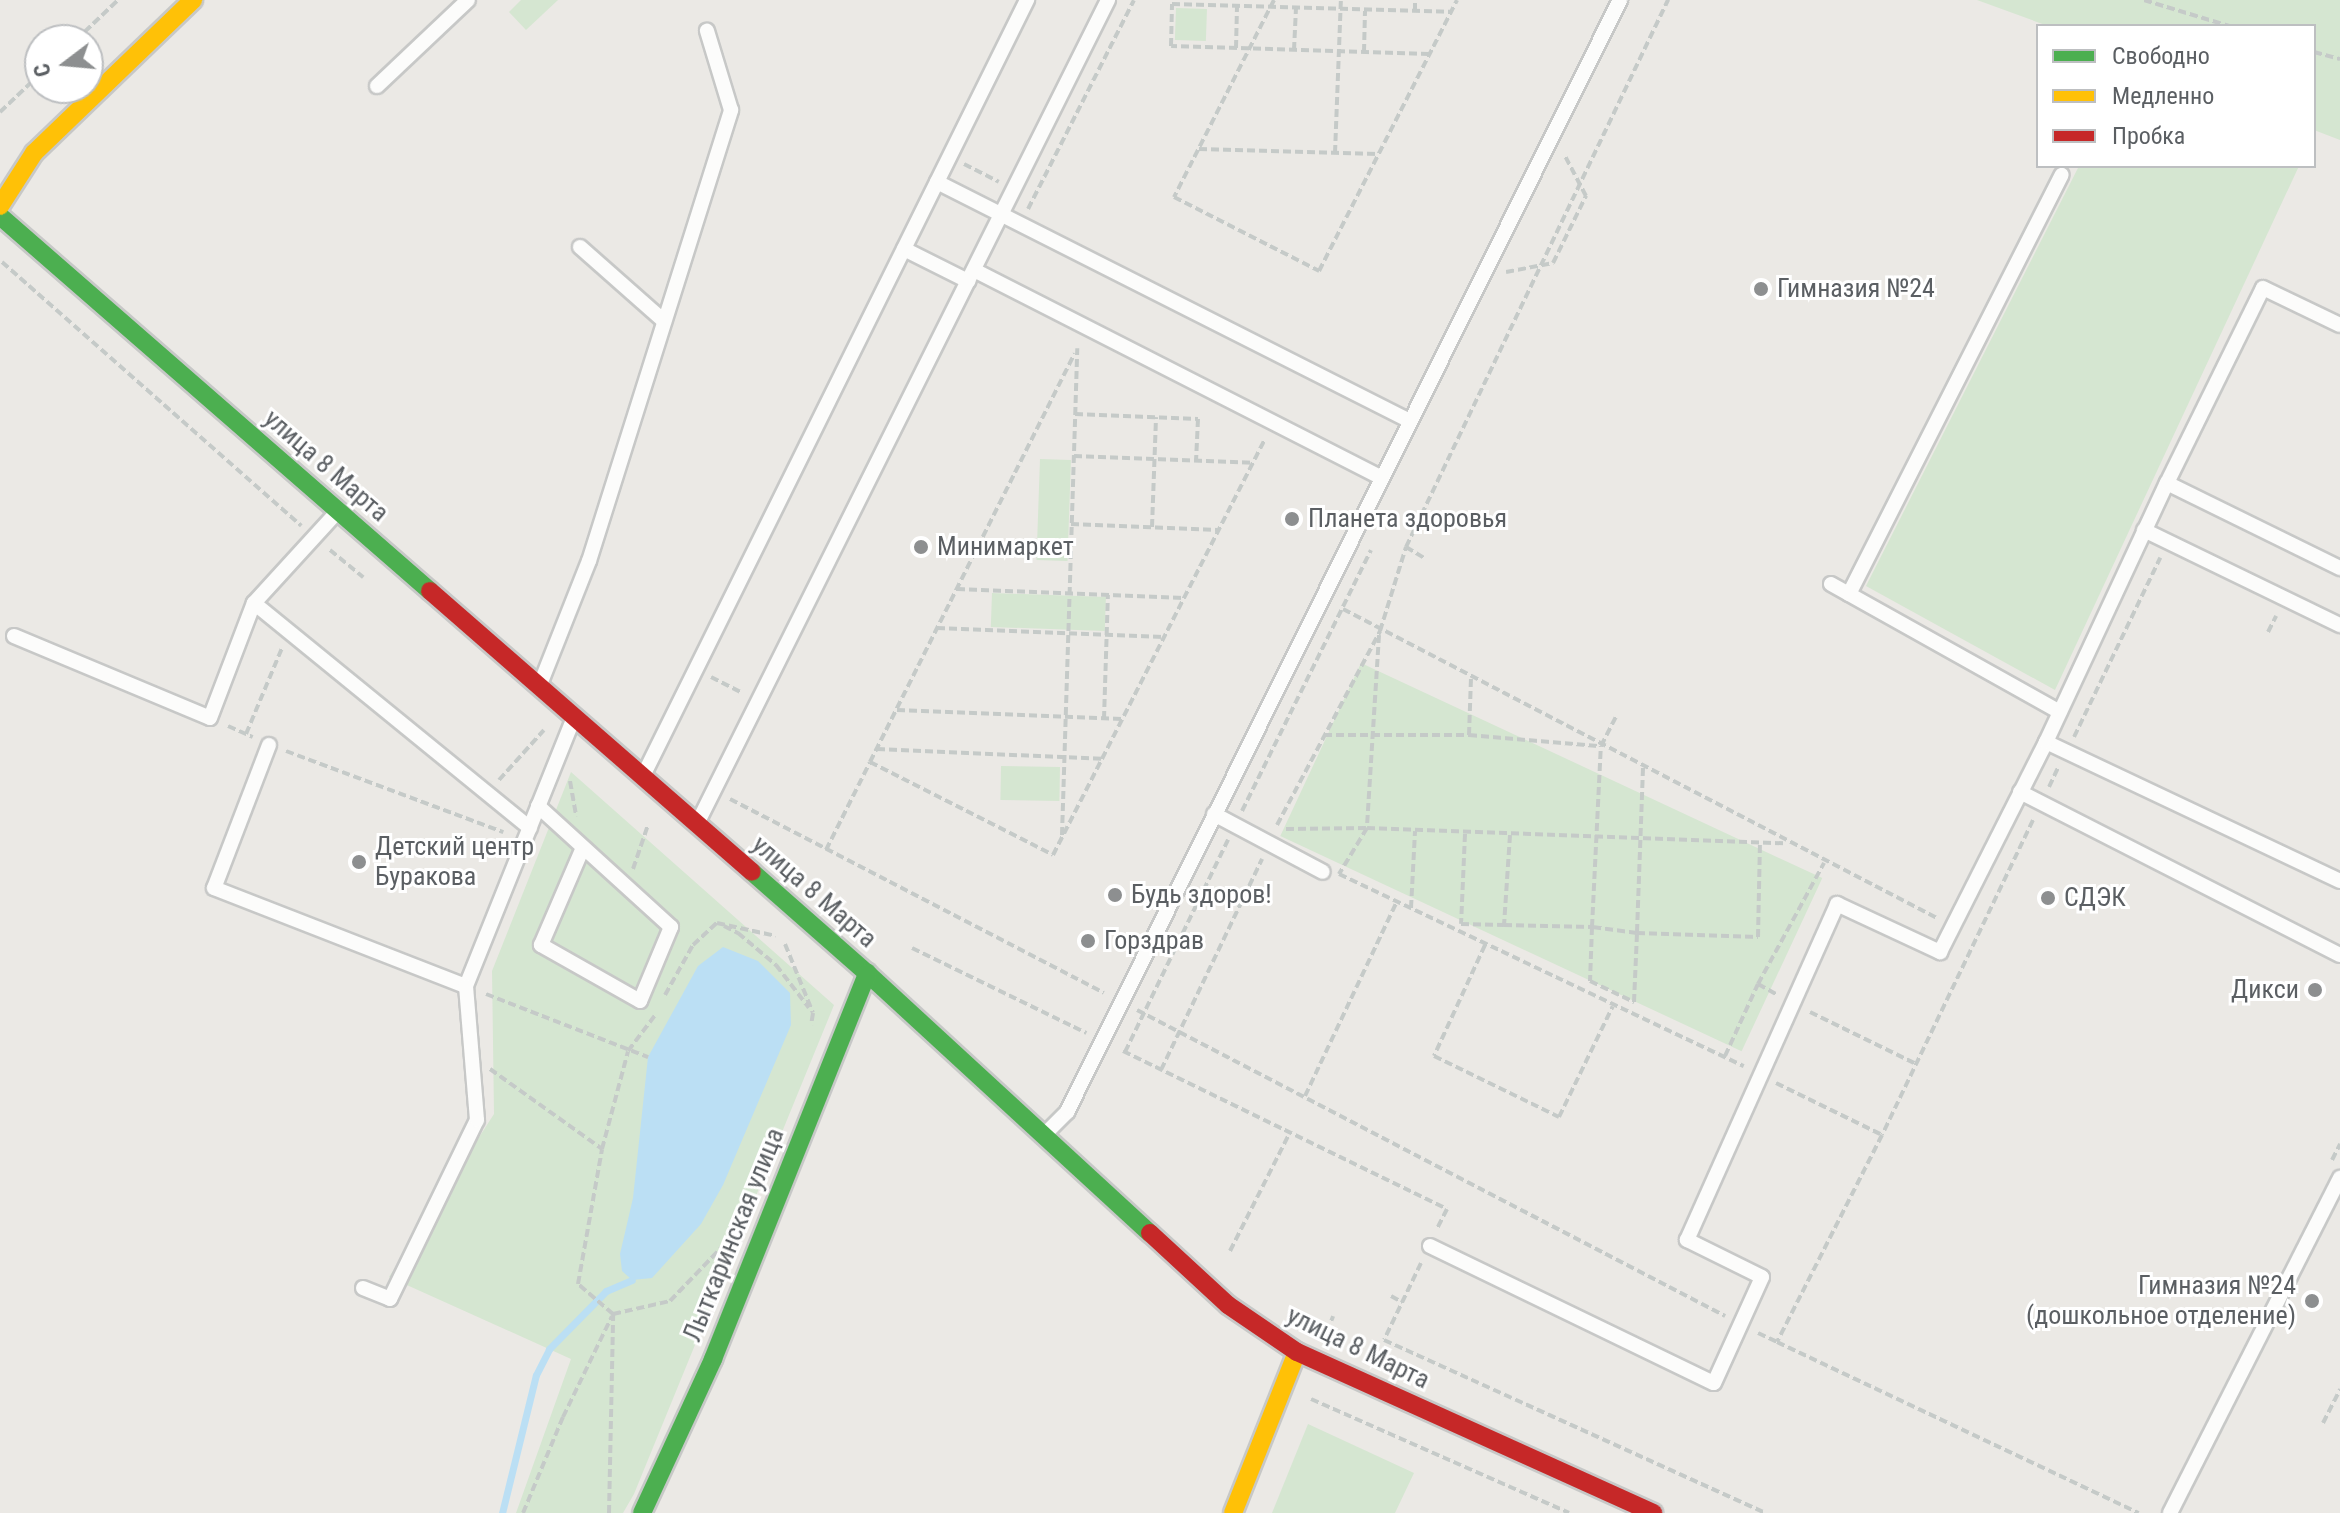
<!DOCTYPE html>
<meta charset="utf-8">
<style>
body{margin:0}
#map{position:relative;width:2340px;height:1513px;overflow:hidden;background:#ebe9e5;font-family:"Roboto Condensed",sans-serif}
div>[style]{position:absolute}
.green>*{inset:0;background:#d5e6d1;transform-origin:0 0}
.water>*{inset:0;background:#bbdff4}
.stream>*{height:7px;margin:-3.5px;padding:0 3.5px;transform-origin:3.5px;border-radius:3.5px;background:#bbdff4}
.path>*{height:4px;margin-top:-2px;transform-origin:0;background:repeating-linear-gradient(90deg,#c5cac8 0 8px,transparent 0 12px)}
.roads{filter:drop-shadow(2px 0 #c7c8c7) drop-shadow(-2px 0 #c7c8c7) drop-shadow(0 2px #c7c8c7) drop-shadow(0 -2px #c7c8c7)}
.lane>*{height:14px;margin:-7px;padding:0 7px;transform-origin:7px;border-radius:7px;background:#fcfcfb}
.fast>*{height:18px;margin:-9px;padding:0 9px;transform-origin:9px;border-radius:9px;background:#4caf50}
.slow>*{height:18px;margin:-9px;padding:0 9px;transform-origin:9px;border-radius:9px;background:#ffc107}
.jam>*{height:18px;margin:-9px;padding:0 9px;transform-origin:9px;border-radius:9px;background:#c62828}
.dots>*{width:22px;height:22px;translate:-50% -50%;box-sizing:border-box;border:4px solid #fff;border-radius:50%}
span{translate:-50% -50%;white-space:nowrap;text-align:center;line-height:1.15;-webkit-text-stroke:6px #fff;paint-order:stroke}
.poi-label{font-size:26px;color:#5b5f63}
.left{translate:0 -50%;text-align:left}
.right{translate:-100% -50%;text-align:right}
.street-label{font-size:26px;color:#5b5f63}
.legend{position:absolute;left:2036px;top:24px;width:280px;height:144px;box-sizing:border-box;background:#fff;border:2px solid #bdbfc1;margin:0;padding:10px 14px;list-style:none;font-size:24px;color:#5b5f63}
.legend li{display:flex;align-items:center;gap:16px;height:40px}
.legend b{width:40px;border:2px solid #bdbfc1}
.north{position:absolute;left:24px;top:24px;width:80px;height:80px;box-sizing:border-box;background:#fff;border:2px solid #bdbfc1;border-radius:50%;rotate:254deg;font-size:22px;font-weight:700;line-height:32px;text-align:center;color:#5b5f63}
.north::after{content:'';display:block;margin:auto;width:28px;height:36px;background:#8d8f90;clip-path:polygon(50% 0,100% 100%,50% 72%,0 100%)}
</style>
<div id="map">
<div class="green">
<i style="clip-path:polygon(521px 0,558px 0,526px 30px,509px 12px)"></i>
<i style="clip-path:polygon(1977px 0,2340px 0,2340px 140px,2314px 130px,2314px 26px,2048px 26px)"></i>
<i style="left:1176px;top:8px;width:31px;height:32px;rotate:2deg"></i>
<i style="clip-path:polygon(2079px 166px,2299px 166px,2055px 690px,1866px 586px)"></i>
<i style="left:1040px;top:459px;width:31px;height:101px;rotate:2deg"></i>
<i style="left:992px;top:593px;width:114px;height:34px;rotate:2deg"></i>
<i style="left:1361px;top:663px;width:509px;height:191px;rotate:25deg"></i>
<i style="left:1001px;top:766px;width:59px;height:34px;rotate:1deg"></i>
<i style="clip-path:polygon(571px 772px,834px 1005px,634px 1494px,623px 1513px,516px 1513px,571px 1359px,389px 1277px,494px 1114px,492px 971px)"></i>
<i style="clip-path:polygon(1308px 1424px,1414px 1473px,1395px 1513px,1272px 1513px)"></i>
</div>
<div class="water">
<i style="clip-path:polygon(723px 947px,758px 961px,790px 993px,791px 1025px,723px 1185px,701px 1224px,652px 1278px,632px 1280px,622px 1271px,620px 1254px,633px 1198px,648px 1057px,698px 966px)"></i>
</div>
<div class="stream">
<i style="left:502px;top:1513px;width:142px;rotate:-76.2deg"></i>
<i style="left:536px;top:1375px;width:29px;rotate:-63deg"></i>
<i style="left:549px;top:1349px;width:81px;rotate:-45.5deg"></i>
<i style="left:606px;top:1291px;width:28px;rotate:-23deg"></i>
</div>
<div class="path">
<i style="left:1274px;top:0;width:221px;rotate:116.9deg"></i>
<i style="left:1174px;top:197px;width:163px;rotate:27deg"></i>
<i style="left:1319px;top:271px;width:304px;rotate:-63deg"></i>
<i style="left:2144px;top:0;width:89px;rotate:17deg"></i>
<i style="left:1415px;top:11px;width:11px;rotate:-90deg"></i>
<i style="left:76px;top:40px;width:58px;rotate:-43.6deg"></i>
<i style="left:1236px;top:48px;width:41px;rotate:-88.6deg"></i>
<i style="left:1294px;top:50px;width:42px;rotate:-87.3deg"></i>
<i style="left:1364px;top:52px;width:41px;rotate:-88.6deg"></i>
<i style="left:2314px;top:52px;width:27px;rotate:15deg"></i>
<i style="left:1429px;top:54px;width:258px;rotate:-178.2deg"></i>
<i style="left:1171px;top:46px;width:42px;rotate:-88.6deg"></i>
<i style="left:1172px;top:4px;width:278px;rotate:1.6deg"></i>
<i style="left:0;top:112px;width:55px;rotate:-43.5deg"></i>
<i style="left:1199px;top:149px;width:179px;rotate:1.6deg"></i>
<i style="left:1335px;top:153px;width:153px;rotate:-87.8deg"></i>
<i style="left:964px;top:164px;width:39px;rotate:27deg"></i>
<i style="left:1028px;top:209px;width:234px;rotate:-63.1deg"></i>
<i style="left:2px;top:262px;width:399px;rotate:41.4deg"></i>
<i style="left:1506px;top:272px;width:48px;rotate:-10.8deg"></i>
<i style="left:1553px;top:263px;width:75px;rotate:-63.8deg"></i>
<i style="left:1586px;top:196px;width:45px;rotate:-117.7deg"></i>
<i style="left:1075px;top:414px;width:123px;rotate:2.3deg"></i>
<i style="left:1198px;top:419px;width:42px;rotate:92.7deg"></i>
<i style="left:1074px;top:456px;width:179px;rotate:2.2deg"></i>
<i style="left:1071px;top:524px;width:147px;rotate:2.3deg"></i>
<i style="left:1152px;top:527px;width:110px;rotate:-87.9deg"></i>
<i style="left:1406px;top:547px;width:23px;rotate:31deg"></i>
<i style="left:330px;top:550px;width:43px;rotate:39.3deg"></i>
<i style="left:957px;top:589px;width:227px;rotate:2.3deg"></i>
<i style="left:1343px;top:609px;width:670px;rotate:27.48deg"></i>
<i style="left:937px;top:628px;width:227px;rotate:2.3deg"></i>
<i style="left:2268px;top:632px;width:18px;rotate:-63deg"></i>
<i style="left:1379px;top:635px;width:193px;rotate:93.6deg"></i>
<i style="left:1367px;top:828px;width:54px;rotate:121.3deg"></i>
<i style="left:1339px;top:874px;width:448px;rotate:25.4deg"></i>
<i style="left:711px;top:677px;width:35px;rotate:27deg"></i>
<i style="left:897px;top:710px;width:225px;rotate:2.3deg"></i>
<i style="left:1104px;top:719px;width:124px;rotate:-88.2deg"></i>
<i style="left:228px;top:726px;width:27px;rotate:24deg"></i>
<i style="left:246px;top:734px;width:93px;rotate:-67.3deg"></i>
<i style="left:1324px;top:735px;width:145px"></i>
<i style="left:1469px;top:735px;width:129px;rotate:4.9deg"></i>
<i style="left:1469px;top:735px;width:58px;rotate:-88deg"></i>
<i style="left:2074px;top:737px;width:199px;rotate:-64.3deg"></i>
<i style="left:877px;top:749px;width:225px;rotate:2.5deg"></i>
<i style="left:286px;top:751px;width:232px;rotate:20.5deg"></i>
<i style="left:870px;top:762px;width:457px;rotate:-63.4deg"></i>
<i style="left:1643px;top:768px;width:165px;rotate:92.1deg"></i>
<i style="left:1637px;top:933px;width:121px;rotate:1.9deg"></i>
<i style="left:1758px;top:937px;width:94px;rotate:-88.8deg"></i>
<i style="left:499px;top:780px;width:67px;rotate:-48deg"></i>
<i style="left:570px;top:781px;width:36px;rotate:80deg"></i>
<i style="left:2049px;top:787px;width:23px;rotate:-65deg"></i>
<i style="left:730px;top:799px;width:421px;rotate:27.4deg"></i>
<i style="left:1242px;top:811px;width:291px;rotate:-63.7deg"></i>
<i style="left:2033px;top:820px;width:349px;rotate:115.6deg"></i>
<i style="left:1882px;top:1135px;width:232px;rotate:116.9deg"></i>
<i style="left:1777px;top:1342px;width:400px;rotate:25.3deg"></i>
<i style="left:1277px;top:825px;width:220px;rotate:-62deg"></i>
<i style="left:1380px;top:631px;width:88px;rotate:-72.8deg"></i>
<i style="left:1406px;top:547px;width:607px;rotate:-64.41deg"></i>
<i style="left:1286px;top:829px;width:81px;rotate:-0.7deg"></i>
<i style="left:1367px;top:828px;width:418px;rotate:2.1deg"></i>
<i style="left:1465px;top:834px;width:90px;rotate:92.5deg"></i>
<i style="left:1461px;top:924px;width:43px;rotate:1.3deg"></i>
<i style="left:1062px;top:835px;width:487px;rotate:-88.2deg"></i>
<i style="left:1510px;top:835px;width:90px;rotate:93.8deg"></i>
<i style="left:1504px;top:925px;width:88px;rotate:1.3deg"></i>
<i style="left:1592px;top:927px;width:54px;rotate:92.1deg"></i>
<i style="left:1590px;top:981px;width:49px;rotate:25.5deg"></i>
<i style="left:1634px;top:1002px;width:69px;rotate:-87.5deg"></i>
<i style="left:1637px;top:933px;width:45px;rotate:-172.4deg"></i>
<i style="left:1592px;top:927px;width:181px;rotate:-87.2deg"></i>
<i style="left:1601px;top:746px;width:33px;rotate:-63deg"></i>
<i style="left:826px;top:850px;width:98px;rotate:-63.4deg"></i>
<i style="left:870px;top:762px;width:205px;rotate:26.9deg"></i>
<i style="left:1053px;top:855px;width:466px;rotate:-63deg"></i>
<i style="left:633px;top:869px;width:46px;rotate:-71.2deg"></i>
<i style="left:1411px;top:908px;width:77px;rotate:-87deg"></i>
<i style="left:724px;top:926px;width:16px;rotate:27deg"></i>
<i style="left:738px;top:933px;width:50px;rotate:40.1deg"></i>
<i style="left:776px;top:965px;width:54px;rotate:52.5deg"></i>
<i style="left:785px;top:944px;width:74px;rotate:67.9deg"></i>
<i style="left:813px;top:1013px;width:12px;rotate:99deg"></i>
<i style="left:1485px;top:945px;width:122px;rotate:114.7deg"></i>
<i style="left:1434px;top:1056px;width:139px;rotate:26deg"></i>
<i style="left:1559px;top:1117px;width:123px;rotate:-64.1deg"></i>
<i style="left:912px;top:948px;width:194px;rotate:26deg"></i>
<i style="left:1758px;top:984px;width:23px;rotate:29deg"></i>
<i style="left:486px;top:994px;width:174px;rotate:21.3deg"></i>
<i style="left:665px;top:995px;width:57px;rotate:-60.8deg"></i>
<i style="left:693px;top:945px;width:33px;rotate:-43deg"></i>
<i style="left:717px;top:923px;width:60px;rotate:12.4deg"></i>
<i style="left:1137px;top:1010px;width:663px;rotate:27.49deg"></i>
<i style="left:1810px;top:1012px;width:118px;rotate:26.1deg"></i>
<i style="left:1123px;top:1051px;width:360px;rotate:26deg"></i>
<i style="left:1447px;top:1209px;width:22px;rotate:117deg"></i>
<i style="left:1125px;top:1052px;width:236px;rotate:-64.1deg"></i>
<i style="left:1725px;top:1056px;width:79px;rotate:-65.4deg"></i>
<i style="left:1758px;top:984px;width:138px;rotate:-61.4deg"></i>
<i style="left:490px;top:1069px;width:138px;rotate:35.5deg"></i>
<i style="left:1161px;top:1070px;width:234px;rotate:-64.4deg"></i>
<i style="left:1776px;top:1083px;width:118px;rotate:26.1deg"></i>
<i style="left:1305px;top:1096px;width:216px;rotate:-64.7deg"></i>
<i style="left:2332px;top:1160px;width:18px;rotate:-63deg"></i>
<i style="left:1230px;top:1251px;width:133px;rotate:-63.2deg"></i>
<i style="left:1421px;top:1263px;width:85px;rotate:115.7deg"></i>
<i style="left:1384px;top:1340px;width:418px;rotate:24.4deg"></i>
<i style="left:1391px;top:1296px;width:13px;rotate:29deg"></i>
<i style="left:613px;top:1314px;width:58px;rotate:-12.8deg"></i>
<i style="left:670px;top:1301px;width:75px;rotate:-46.1deg"></i>
<i style="left:1327px;top:1332px;width:17px;rotate:-69deg"></i>
<i style="left:1758px;top:1333px;width:21px;rotate:25deg"></i>
<i style="left:1311px;top:1399px;width:282px;rotate:23.8deg"></i>
<i style="left:2323px;top:1423px;width:38px;rotate:-63deg"></i>
<i style="left:523px;top:1513px;width:104px;rotate:-67.4deg"></i>
<i style="left:563px;top:1417px;width:112px;rotate:-64.1deg"></i>
<i style="left:609px;top:1513px;width:199px;rotate:-88.8deg"></i>
<i style="left:613px;top:1314px;width:46px;rotate:-139.4deg"></i>
<i style="left:578px;top:1284px;width:137px;rotate:-79.9deg"></i>
<i style="left:602px;top:1149px;width:101px;rotate:-75.1deg"></i>
<i style="left:628px;top:1051px;width:46px;rotate:-52.9deg"></i>
</div>
<div class="roads">
<div class="lane">
<i style="left:377px;top:86px;width:125px;rotate:-43.4deg"></i>
<i style="left:937px;top:182px;width:530px;rotate:26.81deg"></i>
<i style="left:580px;top:247px;width:112px;rotate:41.4deg"></i>
<i style="left:904px;top:249px;width:72px;rotate:26.6deg"></i>
<i style="left:974px;top:270px;width:458px;rotate:27deg"></i>
<i style="left:2167px;top:483px;width:217px;rotate:-63.8deg"></i>
<i style="left:2263px;top:288px;width:85px;rotate:25.7deg"></i>
<i style="left:2144px;top:530px;width:218px;rotate:25.9deg"></i>
<i style="left:1831px;top:584px;width:262px;rotate:29.2deg"></i>
<i style="left:1849px;top:594px;width:470px;rotate:-63.1deg"></i>
<i style="left:254px;top:603px;width:356px;rotate:39.2deg"></i>
<i style="left:14px;top:636px;width:212px;rotate:22.7deg"></i>
<i style="left:210px;top:718px;width:123px;rotate:-69.1deg"></i>
<i style="left:254px;top:603px;width:125px;rotate:-47.6deg"></i>
<i style="left:541px;top:682px;width:130px;rotate:-68.4deg"></i>
<i style="left:589px;top:561px;width:473px;rotate:-72.5deg"></i>
<i style="left:731px;top:110px;width:83px;rotate:-106.9deg"></i>
<i style="left:2046px;top:742px;width:325px;rotate:25.3deg"></i>
<i style="left:269px;top:745px;width:153px;rotate:111deg"></i>
<i style="left:214px;top:888px;width:270px;rotate:21.3deg"></i>
<i style="left:466px;top:986px;width:289px;rotate:-68.1deg"></i>
<i style="left:644px;top:774px;width:864px;rotate:-63.67deg"></i>
<i style="left:2020px;top:792px;width:359px;rotate:27deg"></i>
<i style="left:538px;top:806px;width:180px;rotate:42.3deg"></i>
<i style="left:671px;top:927px;width:80px;rotate:112.7deg"></i>
<i style="left:640px;top:1001px;width:114px;rotate:-150.5deg"></i>
<i style="left:541px;top:945px;width:103px;rotate:-66.7deg"></i>
<i style="left:1214px;top:814px;width:123px;rotate:28deg"></i>
<i style="left:697px;top:824px;width:921px;rotate:-63.49deg"></i>
<i style="left:1044px;top:1135px;width:33px;rotate:-45deg"></i>
<i style="left:1067px;top:1112px;width:1242px;rotate:-63.56deg"></i>
<i style="left:1430px;top:1246px;width:315px;rotate:25.8deg"></i>
<i style="left:1714px;top:1383px;width:116px;rotate:-65.6deg"></i>
<i style="left:1762px;top:1277px;width:84px;rotate:-153.7deg"></i>
<i style="left:1687px;top:1240px;width:368px;rotate:-65.9deg"></i>
<i style="left:1837px;top:904px;width:114px;rotate:25deg"></i>
<i style="left:1940px;top:952px;width:235px;rotate:-63.2deg"></i>
<i style="left:2046px;top:742px;width:286px;rotate:-65deg"></i>
<i style="left:2167px;top:483px;width:193px;rotate:26.2deg"></i>
<i style="left:363px;top:1288px;width:29px;rotate:22deg"></i>
<i style="left:390px;top:1299px;width:199px;rotate:-64.1deg"></i>
<i style="left:477px;top:1120px;width:134px;rotate:-94.7deg"></i>
<i style="left:2170px;top:1513px;width:376px;rotate:-63.1deg"></i>
</div>
<div class="fast">
<i style="left:0;top:216px;width:571px;rotate:41.09deg"></i>
<i style="left:752px;top:872px;width:153px;rotate:41.3deg"></i>
<i style="left:867px;top:973px;width:384px;rotate:42.6deg"></i>
<i style="left:642px;top:1513px;width:170px;rotate:-65.2deg"></i>
<i style="left:713px;top:1359px;width:416px;rotate:-68.2deg"></i>
</div>
<div class="slow">
<i style="left:0;top:206px;width:63px;rotate:-57.3deg"></i>
<i style="left:34px;top:153px;width:221px;rotate:-43.9deg"></i>
<i style="left:1233px;top:1513px;width:173px;rotate:-68.3deg"></i>
</div>
<div class="jam">
<i style="left:430px;top:591px;width:427px;rotate:41.1deg"></i>
<i style="left:1150px;top:1233px;width:106px;rotate:42.7deg"></i>
<i style="left:1228px;top:1305px;width:83px;rotate:34.3deg"></i>
<i style="left:1297px;top:1352px;width:391px;rotate:24.3deg"></i>
</div>
</div>
<div class="dots">
<i style="left:1761px;top:289px;background:#8d8f90"></i>
<i style="left:1292px;top:519px;background:#8d8f90"></i>
<i style="left:921px;top:547px;background:#8d8f90"></i>
<i style="left:359px;top:862px;background:#8d8f90"></i>
<i style="left:1115px;top:895px;background:#8d8f90"></i>
<i style="left:2048px;top:898px;background:#8d8f90"></i>
<i style="left:1088px;top:941px;background:#8d8f90"></i>
<i style="left:2315px;top:990px;background:#8d8f90"></i>
<i style="left:2312px;top:1301px;background:#8d8f90"></i>
</div>
<div class="poi-label">
<span class="left" style="left:1777px;top:289px">Гимназия №24</span>
<span class="left" style="left:1308px;top:519px">Планета здоровья</span>
<span class="left" style="left:937px;top:547px">Минимаркет</span>
<span class="left" style="left:375px;top:862px">Детский центр<br>Буракова</span>
<span class="left" style="left:1131px;top:895px">Будь здоров!</span>
<span class="left" style="left:2064px;top:898px">СДЭК</span>
<span class="left" style="left:1104px;top:941px">Горздрав</span>
<span class="right" style="left:2299px;top:990px">Дикси</span>
<span class="right" style="left:2296px;top:1301px">Гимназия №24<br>(дошкольное отделение)</span>
</div>
<div class="street-label">
<span style="left:326px;top:466px;rotate:41deg">улица 8 Марта</span>
<span style="left:814px;top:892px;rotate:41deg">улица 8 Марта</span>
<span style="left:734px;top:1235px;rotate:-68deg">Лыткаринская улица</span>
<span style="left:1358px;top:1348px;rotate:26deg">улица 8 Марта</span>
</div>
<ul class="legend">
<li><b style="height:10px;background:#4caf50"></b>Свободно</li>
<li><b style="height:10px;background:#ffc107"></b>Медленно</li>
<li><b style="height:10px;background:#c62828"></b>Пробка</li>
</ul>
<div class="north">С</div>
</div>
